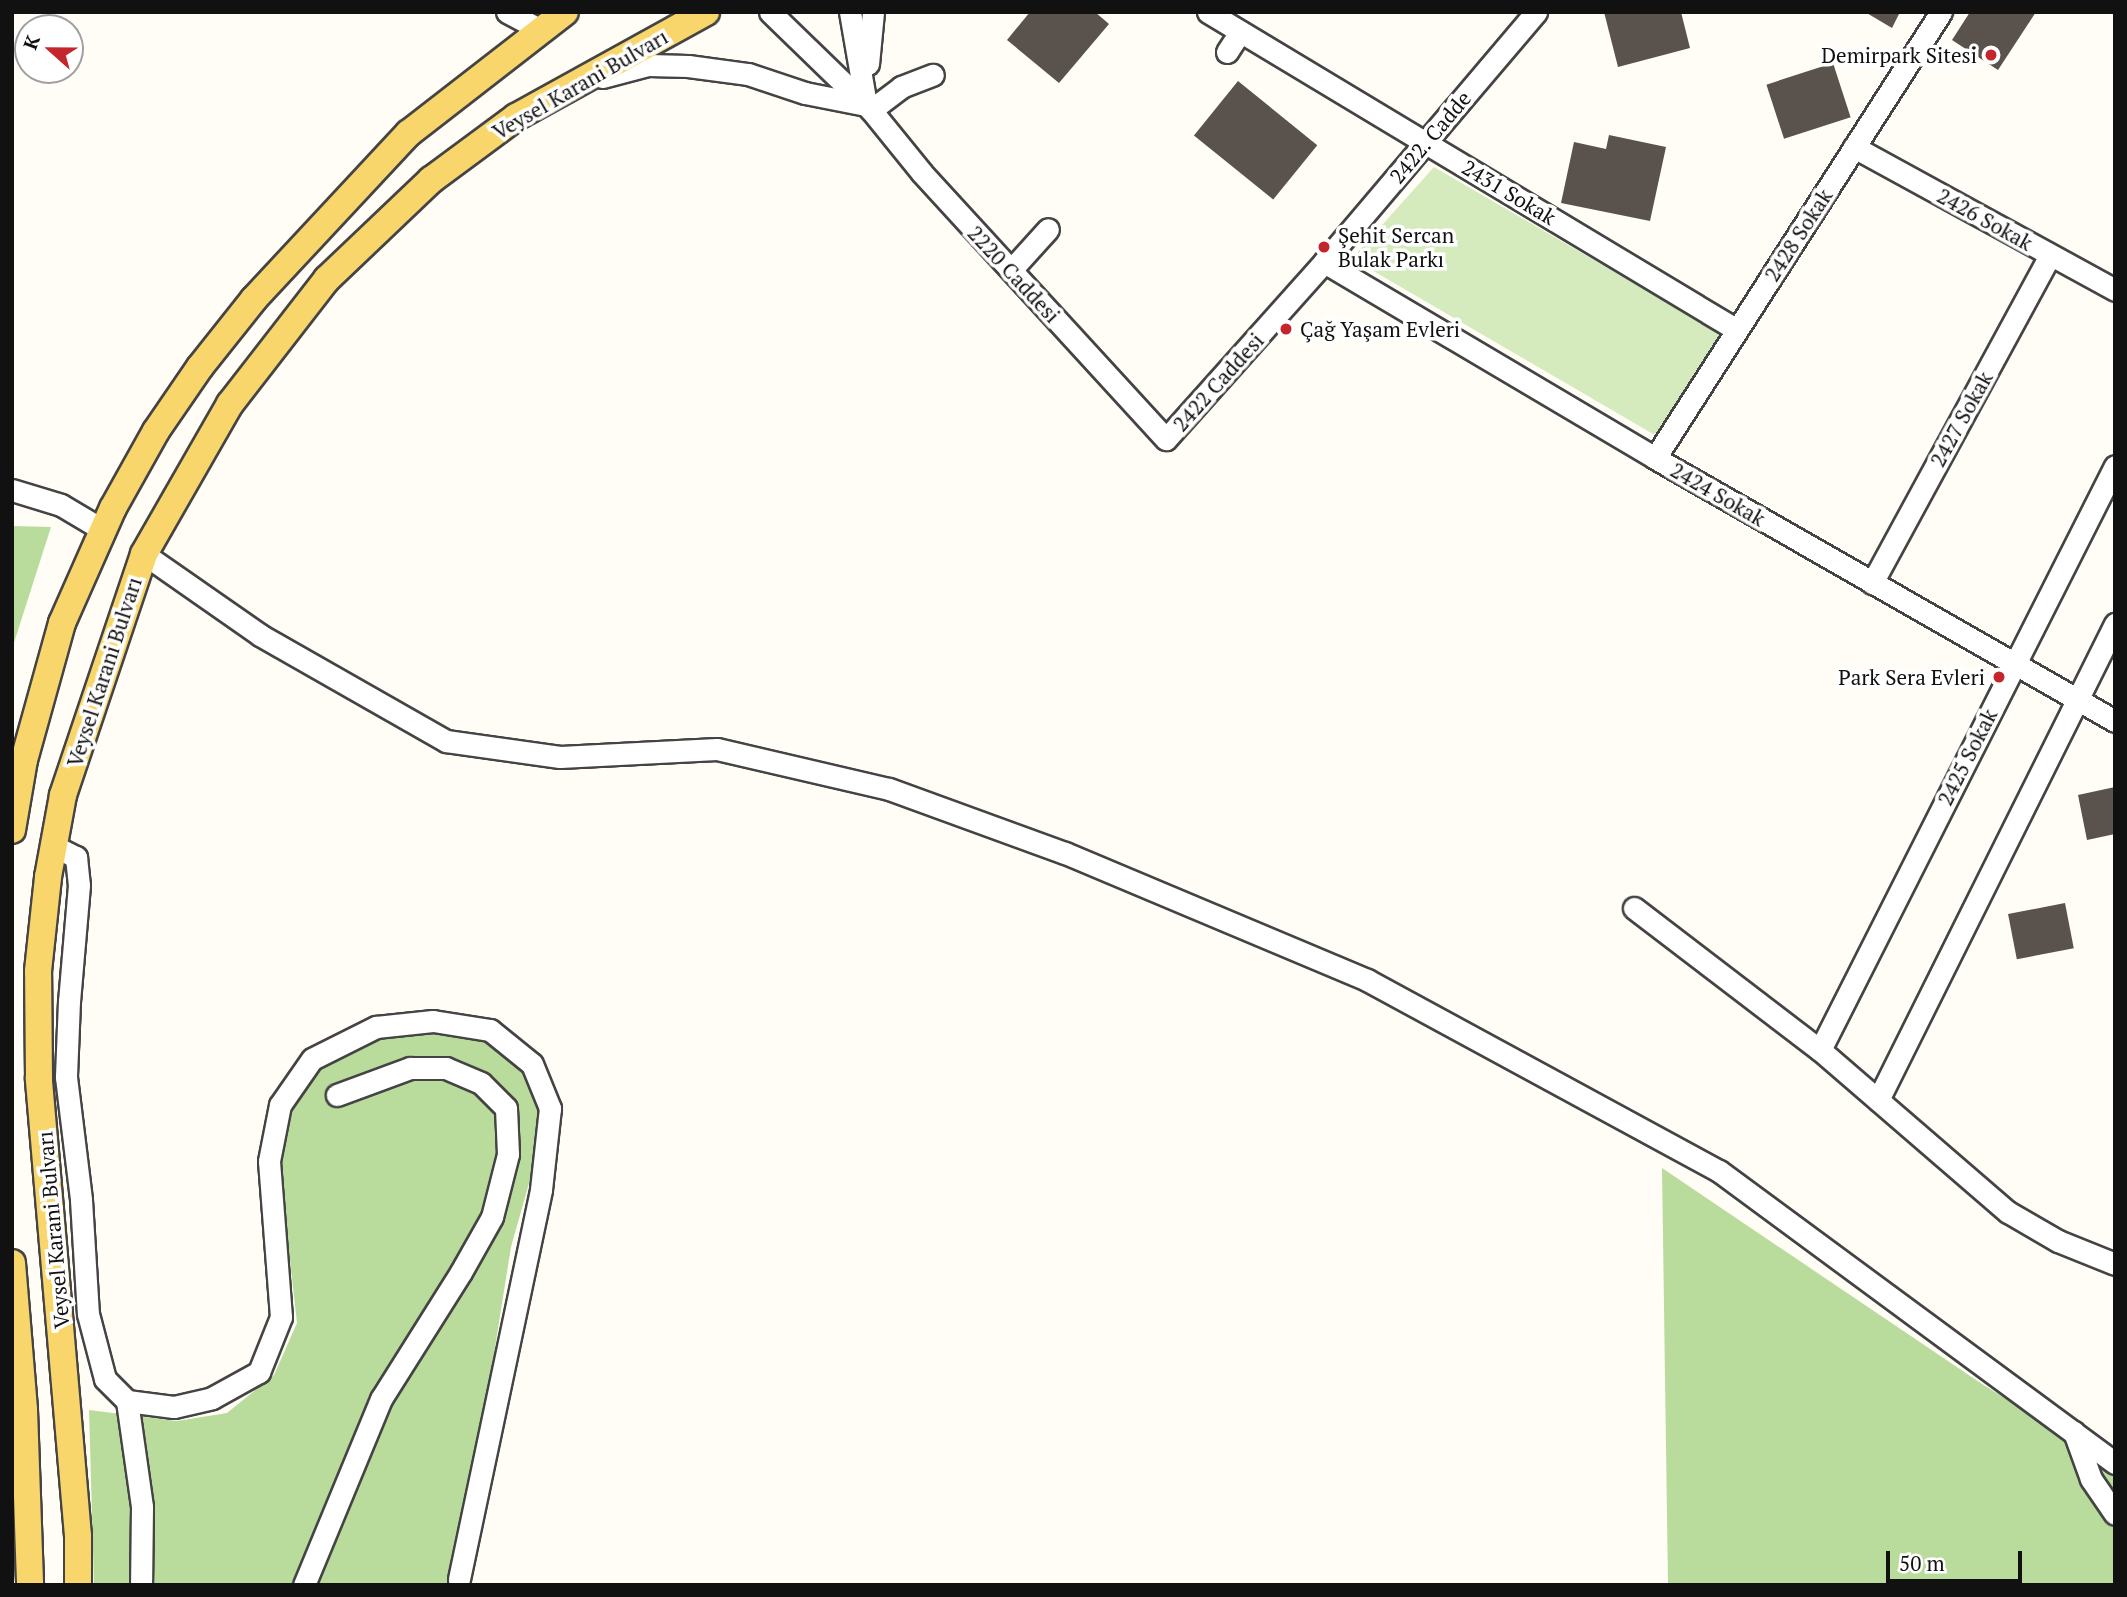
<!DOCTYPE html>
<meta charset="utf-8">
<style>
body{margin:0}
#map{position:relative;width:2127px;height:1597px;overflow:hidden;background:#fffdf5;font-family:"PT Serif",serif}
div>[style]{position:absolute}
.green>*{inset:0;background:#d5ebbd}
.forest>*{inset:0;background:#b9dc9c}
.building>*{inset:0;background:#5a524d;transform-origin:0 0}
.roads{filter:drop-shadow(2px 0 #444) drop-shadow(-2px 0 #444) drop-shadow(0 2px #444) drop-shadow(0 -2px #444)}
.minor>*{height:21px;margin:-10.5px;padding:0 10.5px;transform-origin:10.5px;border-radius:10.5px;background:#fff}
.major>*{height:26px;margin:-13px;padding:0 13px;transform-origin:13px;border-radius:13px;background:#f9d66b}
.dots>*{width:19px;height:19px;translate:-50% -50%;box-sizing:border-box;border:4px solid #fff;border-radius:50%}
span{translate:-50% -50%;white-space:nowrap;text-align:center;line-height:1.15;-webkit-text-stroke:7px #fff;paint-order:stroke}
.poi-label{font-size:21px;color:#111}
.right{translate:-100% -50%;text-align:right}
.left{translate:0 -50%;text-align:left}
.street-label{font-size:21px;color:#111}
.frame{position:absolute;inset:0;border:14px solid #111;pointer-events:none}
.north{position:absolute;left:14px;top:14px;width:70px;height:70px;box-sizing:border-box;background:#fff;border:2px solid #a0a0a0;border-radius:50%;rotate:291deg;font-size:19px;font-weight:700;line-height:28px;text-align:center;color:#111}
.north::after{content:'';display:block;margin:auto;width:24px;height:32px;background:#c4262e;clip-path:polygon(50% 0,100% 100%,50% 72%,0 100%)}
.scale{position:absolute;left:1886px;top:1551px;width:136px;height:32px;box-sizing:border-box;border:4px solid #111;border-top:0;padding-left:9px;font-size:21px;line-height:24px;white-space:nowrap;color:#111;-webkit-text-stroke:5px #fff;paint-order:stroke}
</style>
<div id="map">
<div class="green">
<i style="clip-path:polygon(1434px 167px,1721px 334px,1722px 337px,1659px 432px,1653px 434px,1358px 262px,1357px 253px)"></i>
</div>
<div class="forest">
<i style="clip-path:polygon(12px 526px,51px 527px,12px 649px)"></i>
<i style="clip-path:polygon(437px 1029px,475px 1037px,515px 1058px,540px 1104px,537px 1155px,511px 1247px,457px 1585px,94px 1585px,89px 1410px,177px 1421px,227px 1413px,274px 1375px,297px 1323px,279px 1162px,291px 1104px,321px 1063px,378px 1034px)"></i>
<i style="clip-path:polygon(1662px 1168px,1982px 1384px,2115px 1466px,2115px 1585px,1668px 1585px)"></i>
</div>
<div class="building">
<i style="clip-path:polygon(1030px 12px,1095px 12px,1109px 24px,1059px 83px,1007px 40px)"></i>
<i style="clip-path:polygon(1604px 12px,1681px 12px,1690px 48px,1618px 67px)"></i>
<i style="clip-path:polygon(1865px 12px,1900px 12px,1892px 28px)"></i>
<i style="clip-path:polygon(1970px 12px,2036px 12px,1998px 70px,1952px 40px)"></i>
<i style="left:1833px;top:63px;width:57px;height:70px;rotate:72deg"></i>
<i style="left:1238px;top:81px;width:102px;height:70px;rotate:39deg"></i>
<i style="clip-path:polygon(1609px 135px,1666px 147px,1650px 221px,1561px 203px,1574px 142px,1606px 149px)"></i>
<i style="clip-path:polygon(2115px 787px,2115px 834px,2087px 840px,2078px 795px)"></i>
<i style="left:2065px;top:903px;width:46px;height:58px;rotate:79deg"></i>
</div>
<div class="roads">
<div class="minor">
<i style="left:507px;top:12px;width:40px;rotate:28deg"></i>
<i style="left:770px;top:12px;width:141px;rotate:44.1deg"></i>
<i style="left:871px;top:110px;width:81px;rotate:51deg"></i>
<i style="left:922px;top:173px;width:361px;rotate:47.5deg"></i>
<i style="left:1166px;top:439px;width:237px;rotate:-48.2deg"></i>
<i style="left:1324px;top:262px;width:328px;rotate:-49.7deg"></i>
<i style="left:850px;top:12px;width:94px;rotate:80.2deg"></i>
<i style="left:1208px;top:12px;width:617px;rotate:31.01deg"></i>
<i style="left:1227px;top:52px;width:24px;rotate:-57deg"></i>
<i style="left:868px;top:64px;width:52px;rotate:-84.5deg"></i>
<i style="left:602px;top:77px;width:48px;rotate:-14.6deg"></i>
<i style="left:648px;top:65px;width:40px;rotate:1.4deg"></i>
<i style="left:688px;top:66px;width:61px;rotate:7.6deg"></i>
<i style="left:748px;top:74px;width:60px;rotate:18.4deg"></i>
<i style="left:805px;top:93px;width:62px;rotate:11.1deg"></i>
<i style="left:871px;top:110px;width:38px;rotate:-37deg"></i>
<i style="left:901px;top:87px;width:34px;rotate:-21deg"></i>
<i style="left:1854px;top:147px;width:298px;rotate:28.7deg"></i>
<i style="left:1324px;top:262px;width:385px;rotate:30.6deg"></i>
<i style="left:1655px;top:458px;width:530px;rotate:29.76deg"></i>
<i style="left:1011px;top:270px;width:55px;rotate:-47.9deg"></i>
<i style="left:1655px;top:458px;width:530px;rotate:-57.33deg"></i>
<i style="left:12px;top:490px;width:51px;rotate:17deg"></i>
<i style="left:61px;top:505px;width:49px;rotate:30.8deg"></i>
<i style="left:144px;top:554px;width:141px;rotate:34.9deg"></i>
<i style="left:260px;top:635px;width:214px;rotate:29.7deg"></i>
<i style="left:446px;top:741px;width:115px;rotate:8deg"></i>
<i style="left:560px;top:757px;width:157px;rotate:-2.9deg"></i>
<i style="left:717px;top:749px;width:177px;rotate:13.1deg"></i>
<i style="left:889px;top:789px;width:187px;rotate:20deg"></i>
<i style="left:1065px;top:853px;width:328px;rotate:22.8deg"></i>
<i style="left:1367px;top:980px;width:400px;rotate:28.5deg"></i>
<i style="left:1719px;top:1171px;width:492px;rotate:36.4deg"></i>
<i style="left:1872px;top:583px;width:373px;rotate:-61.5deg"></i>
<i style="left:54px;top:846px;width:25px;rotate:27deg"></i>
<i style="left:76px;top:857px;width:28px;rotate:84deg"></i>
<i style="left:79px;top:885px;width:116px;rotate:94.9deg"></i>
<i style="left:69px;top:1001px;width:76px;rotate:92.3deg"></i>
<i style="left:66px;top:1077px;width:124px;rotate:83deg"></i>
<i style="left:81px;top:1200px;width:114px;rotate:86.5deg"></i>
<i style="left:88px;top:1314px;width:67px;rotate:75.3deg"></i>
<i style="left:105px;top:1379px;width:31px;rotate:45deg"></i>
<i style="left:127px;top:1401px;width:47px;rotate:7.3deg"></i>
<i style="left:174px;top:1407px;width:39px;rotate:-13deg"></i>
<i style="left:212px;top:1398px;width:54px;rotate:-29deg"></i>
<i style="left:259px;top:1372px;width:59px;rotate:-68.2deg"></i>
<i style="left:281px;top:1317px;width:156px;rotate:-94.4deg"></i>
<i style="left:269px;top:1161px;width:57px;rotate:-78.9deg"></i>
<i style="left:280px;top:1105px;width:56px;rotate:-55.2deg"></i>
<i style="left:312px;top:1059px;width:72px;rotate:-26.6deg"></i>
<i style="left:376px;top:1027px;width:57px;rotate:-6deg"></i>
<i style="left:433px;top:1021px;width:58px;rotate:9deg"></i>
<i style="left:490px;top:1030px;width:54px;rotate:39deg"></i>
<i style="left:532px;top:1064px;width:48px;rotate:67.8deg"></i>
<i style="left:550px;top:1108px;width:82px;rotate:96.3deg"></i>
<i style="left:541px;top:1190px;width:398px;rotate:101.9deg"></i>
<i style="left:1634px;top:908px;width:234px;rotate:37.4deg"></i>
<i style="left:1820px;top:1050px;width:248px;rotate:40.8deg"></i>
<i style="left:2008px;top:1212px;width:58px;rotate:30.1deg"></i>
<i style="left:2058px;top:1241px;width:61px;rotate:22deg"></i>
<i style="left:1820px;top:1050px;width:654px;rotate:-63.2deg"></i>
<i style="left:1878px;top:1100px;width:532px;rotate:-63.53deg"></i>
<i style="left:127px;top:1401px;width:107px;rotate:81.9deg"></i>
<i style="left:142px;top:1507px;width:78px;rotate:90.7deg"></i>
<i style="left:2074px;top:1432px;width:50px;rotate:70.1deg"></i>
<i style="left:2091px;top:1479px;width:42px;rotate:55.6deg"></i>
<i style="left:304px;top:1585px;width:201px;rotate:-67.5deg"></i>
<i style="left:381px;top:1399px;width:150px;rotate:-57.8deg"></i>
<i style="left:461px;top:1272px;width:63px;rotate:-60.6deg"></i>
<i style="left:492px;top:1217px;width:65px;rotate:-75.7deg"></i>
<i style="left:508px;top:1154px;width:46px;rotate:-92.5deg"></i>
<i style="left:506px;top:1108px;width:35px;rotate:-135deg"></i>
<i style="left:481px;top:1083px;width:38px;rotate:-157deg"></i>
<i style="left:446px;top:1068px;width:36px;rotate:180deg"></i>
<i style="left:410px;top:1068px;width:78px;rotate:159.7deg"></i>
</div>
<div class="major">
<i style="left:12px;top:830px;width:71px;rotate:-80.3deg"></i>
<i style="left:24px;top:760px;width:142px;rotate:-74.5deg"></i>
<i style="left:62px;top:623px;width:126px;rotate:-66.1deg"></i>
<i style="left:113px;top:508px;width:88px;rotate:-60.8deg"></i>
<i style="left:156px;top:431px;width:78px;rotate:-55.5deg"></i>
<i style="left:200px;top:367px;width:87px;rotate:-51.5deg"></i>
<i style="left:254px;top:299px;width:227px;rotate:-47deg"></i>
<i style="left:409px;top:133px;width:197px;rotate:-37.8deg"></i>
<i style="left:12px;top:1263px;width:147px;rotate:85.3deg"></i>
<i style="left:24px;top:1410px;width:175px;rotate:88deg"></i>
<i style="left:78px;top:1585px;width:49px;rotate:-90deg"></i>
<i style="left:78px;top:1536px;width:460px;rotate:-94.9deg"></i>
<i style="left:39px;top:1078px;width:107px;rotate:-90.5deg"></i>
<i style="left:38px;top:971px;width:95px;rotate:-83.9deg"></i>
<i style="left:48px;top:877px;width:83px;rotate:-79.6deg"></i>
<i style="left:63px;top:795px;width:254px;rotate:-71.4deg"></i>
<i style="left:144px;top:554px;width:173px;rotate:-60.2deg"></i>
<i style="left:230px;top:404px;width:158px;rotate:-52.2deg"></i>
<i style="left:327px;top:279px;width:144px;rotate:-43.6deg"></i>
<i style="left:431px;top:180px;width:106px;rotate:-36.5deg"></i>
<i style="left:516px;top:117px;width:217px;rotate:-28.9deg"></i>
</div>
</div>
<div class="dots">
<i style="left:1991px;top:55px;background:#c4262e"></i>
<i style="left:1324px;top:247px;background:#c4262e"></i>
<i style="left:1286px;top:329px;background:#c4262e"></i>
<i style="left:1999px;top:677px;background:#c4262e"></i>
</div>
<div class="poi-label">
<span class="right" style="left:1977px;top:55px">Demirpark Sitesi</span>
<span class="left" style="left:1338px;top:247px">Şehit Sercan<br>Bulak Parkı</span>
<span class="left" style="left:1300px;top:329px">Çağ Yaşam Evleri</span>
<span class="right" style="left:1985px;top:677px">Park Sera Evleri</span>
</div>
<div class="street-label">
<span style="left:580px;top:84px;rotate:-30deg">Veysel Karani Bulvarı</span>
<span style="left:1430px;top:137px;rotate:-50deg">2422. Cadde</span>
<span style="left:1509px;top:192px;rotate:31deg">2431 Sokak</span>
<span style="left:1985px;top:219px;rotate:29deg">2426 Sokak</span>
<span style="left:1798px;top:235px;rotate:-57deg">2428 Sokak</span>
<span style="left:1014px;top:274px;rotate:47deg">2220 Caddesi</span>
<span style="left:1218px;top:382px;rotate:-48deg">2422 Caddesi</span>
<span style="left:1961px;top:419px;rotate:-61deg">2427 Sokak</span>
<span style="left:1718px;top:494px;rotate:30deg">2424 Sokak</span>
<span style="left:104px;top:672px;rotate:-72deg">Veysel Karani Bulvarı</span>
<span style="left:1967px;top:757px;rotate:-63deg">2425 Sokak</span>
<span style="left:53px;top:1230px;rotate:-95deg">Veysel Karani Bulvarı</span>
</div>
<div class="frame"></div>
<div class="north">K</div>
<div class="scale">50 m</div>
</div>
